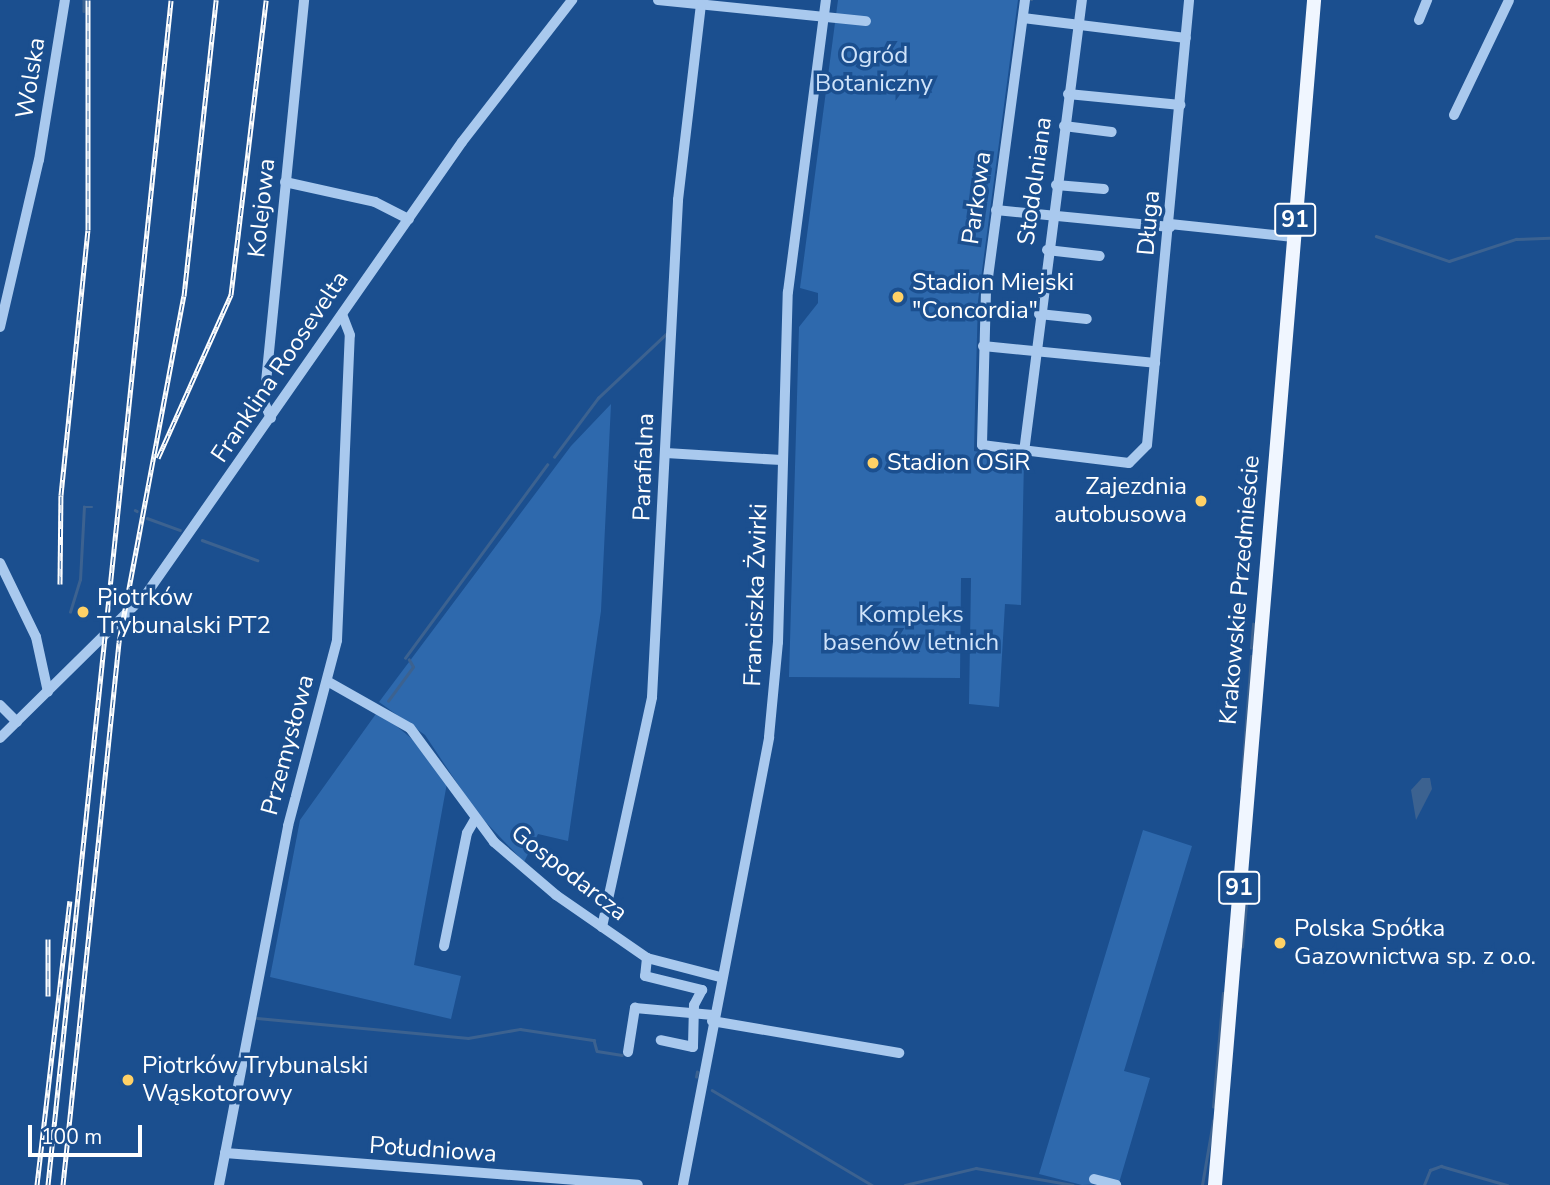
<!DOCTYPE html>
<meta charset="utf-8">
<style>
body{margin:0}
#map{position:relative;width:1550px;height:1185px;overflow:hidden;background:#1b4f8f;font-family:"Nunito Sans",sans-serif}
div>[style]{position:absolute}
.green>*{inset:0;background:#2e69ad}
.water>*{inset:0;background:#3c6290}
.stream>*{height:2.5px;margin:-1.25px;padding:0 1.25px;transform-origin:1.25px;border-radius:1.25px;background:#3c6290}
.minor>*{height:10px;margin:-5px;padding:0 5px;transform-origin:5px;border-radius:5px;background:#a9c9ee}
.major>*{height:14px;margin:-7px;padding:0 7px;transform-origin:7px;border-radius:7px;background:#f0f6ff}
.rail>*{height:5px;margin-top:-2.5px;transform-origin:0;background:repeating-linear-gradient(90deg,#1b4f8f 0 8px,#fff 0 16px);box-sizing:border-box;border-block:2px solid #fff}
.dots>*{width:19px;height:19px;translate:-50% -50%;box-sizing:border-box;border:4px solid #1b4f8f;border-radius:50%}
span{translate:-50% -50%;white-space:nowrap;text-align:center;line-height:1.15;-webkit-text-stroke:7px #1b4f8f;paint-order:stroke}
.shield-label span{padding:2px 5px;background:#1b4f8f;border:2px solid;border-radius:5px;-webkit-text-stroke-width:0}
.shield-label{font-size:23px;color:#fff;font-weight:700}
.park-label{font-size:24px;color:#cfe3fa}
.street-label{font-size:24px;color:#fff}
.poi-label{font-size:24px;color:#fff}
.left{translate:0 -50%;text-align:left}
.right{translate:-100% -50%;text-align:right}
.scale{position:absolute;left:28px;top:1125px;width:114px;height:32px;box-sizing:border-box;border:4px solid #fff;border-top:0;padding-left:9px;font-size:21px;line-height:24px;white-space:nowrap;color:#fff;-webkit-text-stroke:5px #1b4f8f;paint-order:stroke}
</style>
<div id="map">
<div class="green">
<i style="clip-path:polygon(838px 0,1018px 0,978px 301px,975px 408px,974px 451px,1024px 460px,1021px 605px,1005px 604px,999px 707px,969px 704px,971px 578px,961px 578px,960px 678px,789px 677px,799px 327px,818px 303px,818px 293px,800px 288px)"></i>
<i style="clip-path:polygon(611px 404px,601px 611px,568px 841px,538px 834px,524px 862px,477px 813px,425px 735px,379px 702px,571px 446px)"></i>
<i style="clip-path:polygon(378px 711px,417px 743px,447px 783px,414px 965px,461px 976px,451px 1019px,270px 977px,300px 820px)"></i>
<i style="clip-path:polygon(1143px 830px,1192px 846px,1124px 1071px,1150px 1078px,1119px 1183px,1082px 1185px,1039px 1174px)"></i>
</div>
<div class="water">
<i style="clip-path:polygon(1422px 778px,1430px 778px,1432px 789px,1416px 820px,1411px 790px)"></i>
</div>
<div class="stream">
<i style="left:84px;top:0;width:11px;rotate:90deg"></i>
<i style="left:1031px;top:0;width:1px"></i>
<i style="left:1376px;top:236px;width:77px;rotate:18.9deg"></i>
<i style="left:1449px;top:261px;width:71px;rotate:-18.2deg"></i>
<i style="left:1516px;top:239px;width:34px;rotate:-2deg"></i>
<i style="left:554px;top:457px;width:74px;rotate:-53.3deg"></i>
<i style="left:598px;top:398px;width:93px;rotate:-43.3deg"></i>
<i style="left:135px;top:510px;width:2px;rotate:27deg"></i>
<i style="left:147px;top:518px;width:35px;rotate:20deg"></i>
<i style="left:202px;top:540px;width:59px;rotate:20deg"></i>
<i style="left:70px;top:612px;width:34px;rotate:-73deg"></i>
<i style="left:80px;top:580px;width:73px;rotate:-86.9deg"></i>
<i style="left:84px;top:507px;width:8px"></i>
<i style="left:1251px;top:648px;width:24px;rotate:-85deg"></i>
<i style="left:405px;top:658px;width:240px;rotate:-53.7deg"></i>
<i style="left:388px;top:701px;width:42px;rotate:-53.7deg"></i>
<i style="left:413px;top:667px;width:8px;rotate:-120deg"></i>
<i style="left:1241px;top:787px;width:131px;rotate:-85.6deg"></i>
<i style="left:1242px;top:947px;width:42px;rotate:-84.6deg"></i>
<i style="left:257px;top:1018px;width:212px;rotate:5.4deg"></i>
<i style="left:468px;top:1038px;width:53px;rotate:-9.8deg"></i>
<i style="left:520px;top:1029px;width:75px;rotate:8.5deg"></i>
<i style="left:594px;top:1040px;width:11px;rotate:75deg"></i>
<i style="left:597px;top:1051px;width:25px;rotate:9deg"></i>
<i style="left:696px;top:1077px;width:5px;rotate:-79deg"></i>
<i style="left:712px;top:1090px;width:186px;rotate:30.7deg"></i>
<i style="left:1213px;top:1107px;width:114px;rotate:-85deg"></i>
<i style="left:905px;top:1185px;width:73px;rotate:-13.5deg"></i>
<i style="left:976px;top:1168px;width:98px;rotate:9.9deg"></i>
<i style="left:1202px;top:1185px;width:65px;rotate:-80.2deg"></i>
<i style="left:1424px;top:1185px;width:16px;rotate:-68deg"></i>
<i style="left:1430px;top:1170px;width:12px;rotate:-20deg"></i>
<i style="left:1441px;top:1166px;width:69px;rotate:16.1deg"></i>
</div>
<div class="minor">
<i style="left:658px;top:0;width:209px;rotate:5.8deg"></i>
<i style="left:1025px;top:0;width:294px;rotate:97.6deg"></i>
<i style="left:986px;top:291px;width:154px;rotate:91.5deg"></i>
<i style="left:982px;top:445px;width:148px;rotate:7deg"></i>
<i style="left:1129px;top:463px;width:25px;rotate:-45deg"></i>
<i style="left:1147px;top:445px;width:447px;rotate:-84.6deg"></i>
<i style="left:1023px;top:18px;width:164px;rotate:7deg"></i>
<i style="left:1419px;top:20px;width:22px;rotate:-68deg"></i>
<i style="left:1068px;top:94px;width:113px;rotate:5.6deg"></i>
<i style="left:1454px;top:115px;width:127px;rotate:-64.4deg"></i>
<i style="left:1064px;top:126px;width:48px;rotate:7.1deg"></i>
<i style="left:285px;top:182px;width:92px;rotate:12.5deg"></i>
<i style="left:375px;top:202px;width:38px;rotate:27deg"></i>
<i style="left:1056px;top:185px;width:48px;rotate:4.8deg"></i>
<i style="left:996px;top:210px;width:175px;rotate:5.6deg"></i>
<i style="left:1170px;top:224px;width:124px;rotate:6deg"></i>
<i style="left:1047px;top:250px;width:53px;rotate:6.5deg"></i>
<i style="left:1039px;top:314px;width:48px;rotate:5.9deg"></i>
<i style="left:0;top:327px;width:171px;rotate:-76.9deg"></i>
<i style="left:39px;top:160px;width:162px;rotate:-80.8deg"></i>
<i style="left:983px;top:346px;width:173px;rotate:5.6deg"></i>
<i style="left:271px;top:418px;width:17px;rotate:-114deg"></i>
<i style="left:264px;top:402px;width:404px;rotate:-84.3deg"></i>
<i style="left:1024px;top:452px;width:456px;rotate:-82.7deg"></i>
<i style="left:666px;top:453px;width:116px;rotate:3.5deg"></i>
<i style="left:0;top:563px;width:82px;rotate:64.1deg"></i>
<i style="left:36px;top:637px;width:56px;rotate:77.7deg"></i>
<i style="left:327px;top:681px;width:95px;rotate:29.5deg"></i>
<i style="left:410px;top:728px;width:142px;rotate:53.6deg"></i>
<i style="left:494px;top:842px;width:82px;rotate:40.5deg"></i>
<i style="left:556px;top:895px;width:111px;rotate:34.7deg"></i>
<i style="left:647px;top:958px;width:75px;rotate:14.6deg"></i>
<i style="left:0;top:705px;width:24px;rotate:45deg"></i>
<i style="left:0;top:738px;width:206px;rotate:-44.6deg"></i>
<i style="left:147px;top:593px;width:550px;rotate:-55.07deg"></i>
<i style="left:462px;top:142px;width:180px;rotate:-52.2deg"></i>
<i style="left:602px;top:927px;width:235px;rotate:-77.7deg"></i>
<i style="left:652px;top:697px;width:498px;rotate:-87deg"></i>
<i style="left:678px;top:200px;width:196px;rotate:-83.3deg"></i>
<i style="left:444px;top:946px;width:115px;rotate:-78.5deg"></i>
<i style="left:467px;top:833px;width:16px;rotate:-60deg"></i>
<i style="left:647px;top:958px;width:18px;rotate:96deg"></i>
<i style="left:645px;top:976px;width:59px;rotate:13.8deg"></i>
<i style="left:702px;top:990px;width:17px;rotate:118deg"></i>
<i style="left:694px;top:1005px;width:42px;rotate:91.4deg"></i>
<i style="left:693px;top:1047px;width:33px;rotate:-168deg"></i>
<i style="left:712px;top:1021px;width:190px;rotate:9.7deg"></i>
<i style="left:628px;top:1052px;width:45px;rotate:-81deg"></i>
<i style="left:635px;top:1008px;width:78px;rotate:5.1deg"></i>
<i style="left:225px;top:1153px;width:414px;rotate:4.4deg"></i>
<i style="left:1094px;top:1179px;width:23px;rotate:15deg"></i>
<i style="left:219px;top:1185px;width:366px;rotate:-79.1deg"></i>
<i style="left:288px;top:826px;width:192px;rotate:-75.2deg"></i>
<i style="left:337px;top:640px;width:305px;rotate:-87.6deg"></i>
<i style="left:350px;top:335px;width:22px;rotate:-111deg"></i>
<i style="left:683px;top:1185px;width:456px;rotate:-79.1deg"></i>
<i style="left:769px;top:737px;width:95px;rotate:-84.6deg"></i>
<i style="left:778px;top:642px;width:350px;rotate:-88.4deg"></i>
<i style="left:788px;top:292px;width:294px;rotate:-82.6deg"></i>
</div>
<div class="major">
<i style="left:1215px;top:1185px;width:1189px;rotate:-85.22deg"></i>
</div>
<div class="rail">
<i style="left:158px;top:458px;width:179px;rotate:-65.9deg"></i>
<i style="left:231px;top:295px;width:297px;rotate:-83.2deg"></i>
<i style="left:60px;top:584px;width:89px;rotate:-89.4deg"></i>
<i style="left:61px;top:495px;width:266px;rotate:-84.2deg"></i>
<i style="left:88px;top:230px;width:230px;rotate:-90deg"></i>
<i style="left:48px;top:939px;width:57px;rotate:90deg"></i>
<i style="left:37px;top:1185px;width:286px;rotate:-83.4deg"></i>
<i style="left:48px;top:1185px;width:1191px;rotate:-84.07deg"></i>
<i style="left:63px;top:1185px;width:546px;rotate:-84.11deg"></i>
<i style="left:119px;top:642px;width:352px;rotate:-79.4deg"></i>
<i style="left:184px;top:296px;width:298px;rotate:-83.8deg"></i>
</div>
<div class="dots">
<i style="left:898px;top:297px;background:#ffd166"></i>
<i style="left:873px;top:463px;background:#ffd166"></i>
<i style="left:1201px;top:501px;background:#ffd166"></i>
<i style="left:83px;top:612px;background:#ffd166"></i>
<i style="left:1280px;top:943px;background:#ffd166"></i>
<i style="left:128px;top:1080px;background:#ffd166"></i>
</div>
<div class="shield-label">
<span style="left:1295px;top:220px">91</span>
<span style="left:1239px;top:888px">91</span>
</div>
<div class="park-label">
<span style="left:874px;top:70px">Ogród<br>Botaniczny</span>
<span style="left:911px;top:629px">Kompleks<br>basenów letnich</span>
</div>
<div class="street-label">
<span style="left:31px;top:78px;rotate:-81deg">Wolska</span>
<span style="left:1035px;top:181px;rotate:-82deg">Stodolniana</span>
<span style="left:977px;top:198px;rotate:-82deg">Parkowa</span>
<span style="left:262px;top:208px;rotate:-84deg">Kolejowa</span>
<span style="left:1149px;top:223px;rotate:-85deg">Długa</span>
<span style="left:280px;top:367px;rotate:-56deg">Franklina Roosevelta</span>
<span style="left:644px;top:467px;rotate:-88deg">Parafialna</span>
<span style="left:1240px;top:590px;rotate:-85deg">Krakowskie Przedmieście</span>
<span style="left:756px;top:595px;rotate:-88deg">Franciszka Żwirki</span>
<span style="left:288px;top:745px;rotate:-75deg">Przemysłowa</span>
<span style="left:569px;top:873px;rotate:38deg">Gospodarcza</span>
<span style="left:433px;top:1150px;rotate:4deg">Południowa</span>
</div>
<div class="poi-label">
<span class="left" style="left:912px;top:297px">Stadion Miejski<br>"Concordia"</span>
<span class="left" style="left:887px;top:463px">Stadion OSiR</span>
<span class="right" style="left:1187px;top:501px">Zajezdnia<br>autobusowa</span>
<span class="left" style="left:97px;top:612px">Piotrków<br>Trybunalski PT2</span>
<span class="left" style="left:1294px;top:943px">Polska Spółka<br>Gazownictwa sp. z o.o.</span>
<span class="left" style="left:142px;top:1080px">Piotrków Trybunalski<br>Wąskotorowy</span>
</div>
<div class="scale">100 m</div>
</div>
